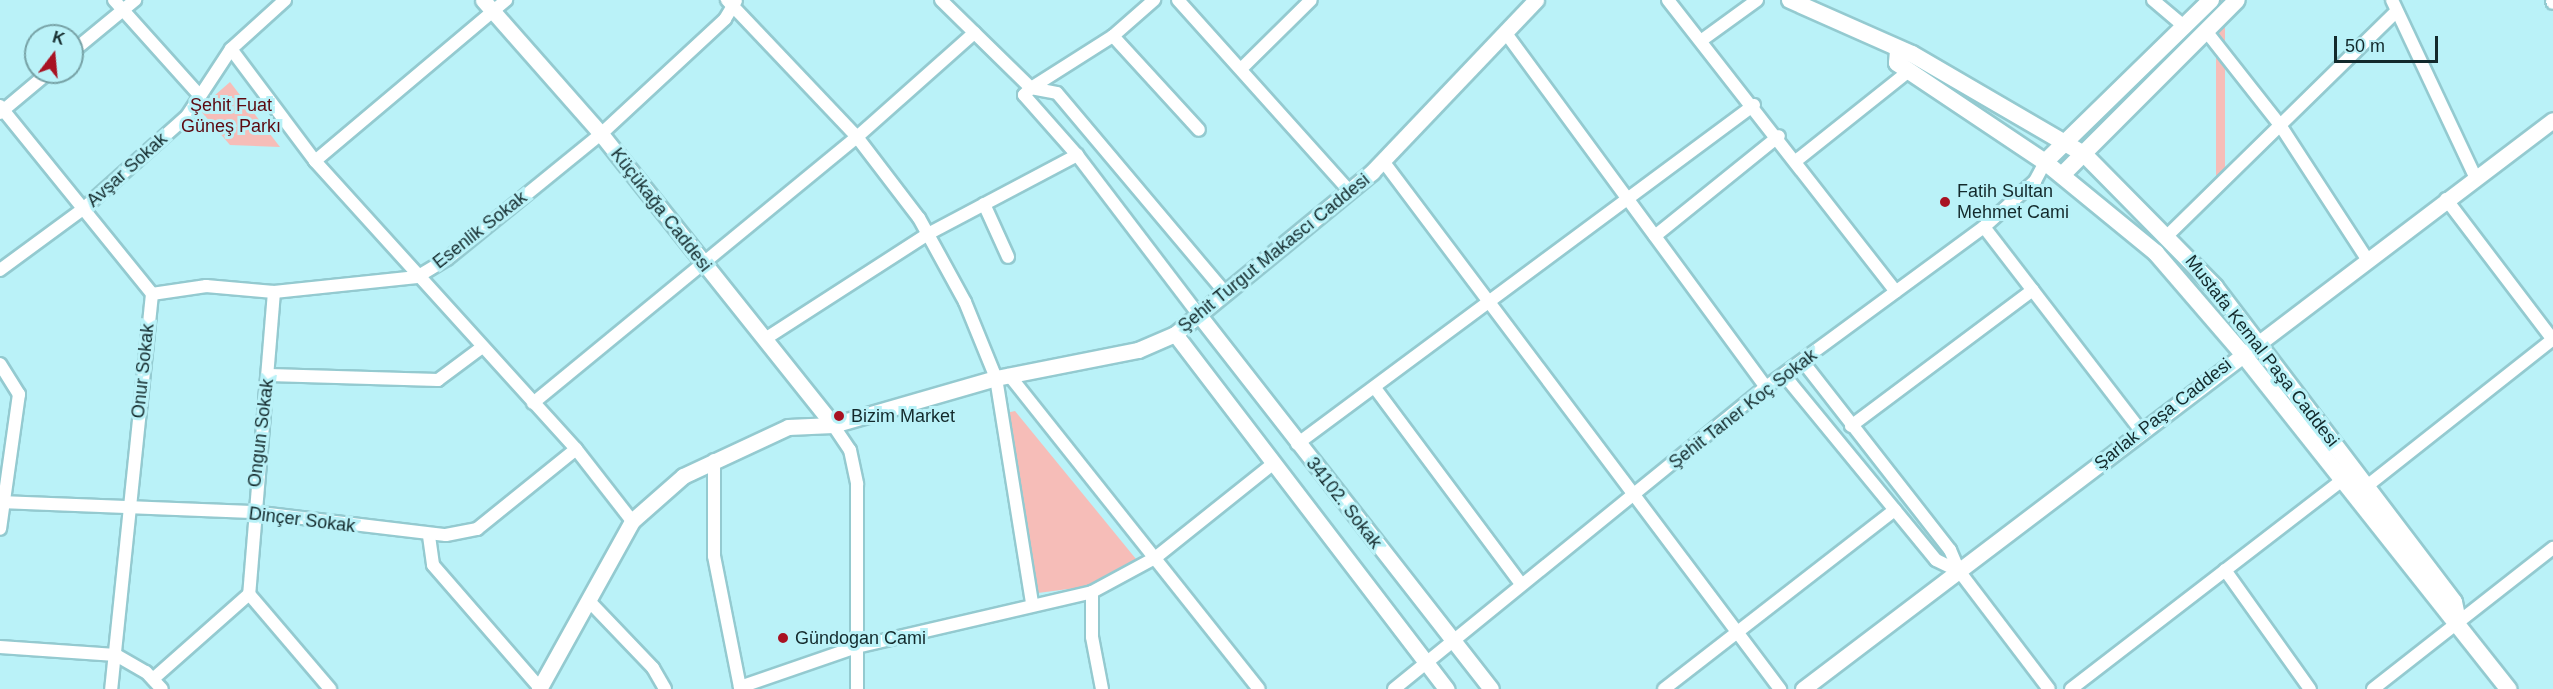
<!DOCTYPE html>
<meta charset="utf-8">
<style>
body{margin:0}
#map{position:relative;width:2553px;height:689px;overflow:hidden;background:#baf2f8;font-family:Arial,sans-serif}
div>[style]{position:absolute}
.green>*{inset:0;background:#f6bdb8;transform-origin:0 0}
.roads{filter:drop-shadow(2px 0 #94cad0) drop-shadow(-2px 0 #94cad0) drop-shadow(0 2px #94cad0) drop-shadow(0 -2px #94cad0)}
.minor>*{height:12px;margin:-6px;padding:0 6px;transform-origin:6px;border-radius:6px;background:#fff}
.tertiary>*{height:15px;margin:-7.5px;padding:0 7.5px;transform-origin:7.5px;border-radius:7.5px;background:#fff}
.secondary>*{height:16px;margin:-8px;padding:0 8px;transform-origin:8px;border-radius:8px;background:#fff}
.dots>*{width:16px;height:16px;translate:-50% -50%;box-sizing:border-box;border:3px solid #baf2f8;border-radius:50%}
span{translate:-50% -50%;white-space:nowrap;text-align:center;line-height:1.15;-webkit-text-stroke:6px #baf2f8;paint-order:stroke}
.park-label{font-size:18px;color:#5d0910}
.street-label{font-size:18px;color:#132a2c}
.poi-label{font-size:18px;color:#132a2c}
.left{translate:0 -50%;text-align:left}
.north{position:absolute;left:24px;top:24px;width:60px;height:60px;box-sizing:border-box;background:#baf2f8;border:2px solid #77a2a6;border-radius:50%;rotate:16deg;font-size:16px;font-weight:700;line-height:24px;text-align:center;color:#132a2c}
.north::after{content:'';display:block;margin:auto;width:21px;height:27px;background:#a81222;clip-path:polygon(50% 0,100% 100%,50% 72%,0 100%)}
.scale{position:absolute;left:2334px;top:36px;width:104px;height:27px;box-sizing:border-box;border:3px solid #132a2c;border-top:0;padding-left:8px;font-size:18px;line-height:21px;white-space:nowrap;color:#132a2c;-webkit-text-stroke:4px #baf2f8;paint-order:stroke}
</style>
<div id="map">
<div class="green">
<i style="left:2216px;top:0;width:9px;height:183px"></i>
<i style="clip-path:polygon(230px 82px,280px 147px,230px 145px,199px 109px)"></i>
<i style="clip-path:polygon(1015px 411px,1136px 559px,1091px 586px,1038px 593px,1006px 413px)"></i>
</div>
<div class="roads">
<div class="minor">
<i style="left:114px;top:0;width:129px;rotate:48.1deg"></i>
<i style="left:727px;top:0;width:189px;rotate:46.5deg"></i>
<i style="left:857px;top:137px;width:102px;rotate:52.6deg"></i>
<i style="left:919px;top:218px;width:96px;rotate:61.3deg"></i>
<i style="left:965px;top:302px;width:82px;rotate:67.8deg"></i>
<i style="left:996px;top:378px;width:228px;rotate:80.9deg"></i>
<i style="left:941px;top:0;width:126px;rotate:44.4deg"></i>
<i style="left:1031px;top:88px;width:10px;rotate:135deg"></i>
<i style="left:1024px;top:95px;width:80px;rotate:48.5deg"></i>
<i style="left:1077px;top:155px;width:201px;rotate:52.7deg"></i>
<i style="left:1178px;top:0;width:258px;rotate:48.1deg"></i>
<i style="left:1668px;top:0;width:370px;rotate:52deg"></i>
<i style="left:2153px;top:0;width:42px;rotate:40.2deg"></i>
<i style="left:2392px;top:0;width:195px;rotate:64.8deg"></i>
<i style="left:2552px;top:0;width:3px;rotate:72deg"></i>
<i style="left:2206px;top:31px;width:120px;rotate:51.8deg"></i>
<i style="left:2280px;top:125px;width:160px;rotate:57deg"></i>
<i style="left:1505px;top:32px;width:441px;rotate:53.7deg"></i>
<i style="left:1113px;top:36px;width:127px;rotate:47.5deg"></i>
<i style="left:1702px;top:40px;width:68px;rotate:-36deg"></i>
<i style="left:231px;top:49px;width:140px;rotate:53.1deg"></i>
<i style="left:315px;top:161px;width:389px;rotate:47.8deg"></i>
<i style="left:576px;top:449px;width:91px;rotate:52.1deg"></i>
<i style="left:72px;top:52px;width:82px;rotate:-39.5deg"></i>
<i style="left:1243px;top:67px;width:95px;rotate:-44.6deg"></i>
<i style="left:1031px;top:88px;width:26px;rotate:11deg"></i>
<i style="left:1057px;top:93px;width:263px;rotate:49.9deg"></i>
<i style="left:1031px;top:88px;width:97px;rotate:-32.4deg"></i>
<i style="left:1113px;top:36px;width:55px;rotate:-41.3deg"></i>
<i style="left:0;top:106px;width:242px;rotate:51deg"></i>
<i style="left:152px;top:294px;width:397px;rotate:95.9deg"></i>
<i style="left:0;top:113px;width:64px;rotate:-39.9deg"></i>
<i style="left:1797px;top:160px;width:144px;rotate:-38.5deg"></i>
<i style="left:315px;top:161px;width:250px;rotate:-40.1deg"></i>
<i style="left:1383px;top:161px;width:661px;rotate:53.06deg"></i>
<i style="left:2446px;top:199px;width:177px;rotate:52.8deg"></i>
<i style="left:984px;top:204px;width:58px;rotate:65.6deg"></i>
<i style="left:1984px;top:227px;width:257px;rotate:52.4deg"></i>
<i style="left:2168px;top:235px;width:320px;rotate:-44.4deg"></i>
<i style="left:1655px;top:236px;width:159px;rotate:-38.9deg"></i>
<i style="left:0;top:270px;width:103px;rotate:-36.3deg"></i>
<i style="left:83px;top:209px;width:140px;rotate:-41.8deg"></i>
<i style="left:187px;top:116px;width:80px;rotate:-56.7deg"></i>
<i style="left:231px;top:49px;width:73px;rotate:-42.2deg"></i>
<i style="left:274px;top:292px;width:303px;rotate:94.7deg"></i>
<i style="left:249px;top:594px;width:125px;rotate:49.5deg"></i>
<i style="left:152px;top:294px;width:55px;rotate:-8.4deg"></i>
<i style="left:206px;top:286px;width:68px;rotate:5deg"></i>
<i style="left:274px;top:292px;width:144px;rotate:-6deg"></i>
<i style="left:417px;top:277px;width:35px;rotate:-31deg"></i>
<i style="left:447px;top:259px;width:198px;rotate:-39.1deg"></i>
<i style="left:601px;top:134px;width:169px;rotate:-42.8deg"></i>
<i style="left:725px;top:19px;width:21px;rotate:-59deg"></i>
<i style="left:765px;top:339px;width:194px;rotate:-32.8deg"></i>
<i style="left:928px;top:234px;width:169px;rotate:-27.9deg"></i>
<i style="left:0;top:364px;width:36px;rotate:58deg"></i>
<i style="left:19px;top:394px;width:136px;rotate:98deg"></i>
<i style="left:269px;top:375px;width:169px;rotate:1.7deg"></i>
<i style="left:438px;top:380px;width:54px;rotate:-36.7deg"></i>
<i style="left:1009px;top:375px;width:401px;rotate:51.5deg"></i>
<i style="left:1784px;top:375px;width:239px;rotate:50.6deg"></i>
<i style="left:1936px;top:560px;width:25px;rotate:26deg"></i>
<i style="left:1959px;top:571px;width:23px;rotate:-113deg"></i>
<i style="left:1950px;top:550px;width:239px;rotate:-128deg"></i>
<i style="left:1375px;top:388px;width:244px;rotate:53.3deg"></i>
<i style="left:533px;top:403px;width:419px;rotate:-39.4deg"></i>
<i style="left:857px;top:137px;width:157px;rotate:-41.6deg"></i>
<i style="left:833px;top:425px;width:30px;rotate:56deg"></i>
<i style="left:850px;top:450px;width:35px;rotate:78deg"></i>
<i style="left:857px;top:484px;width:205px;rotate:90deg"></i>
<i style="left:1851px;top:426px;width:227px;rotate:-36.8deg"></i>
<i style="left:1297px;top:444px;width:569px;rotate:-36.57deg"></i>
<i style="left:714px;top:460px;width:96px;rotate:90deg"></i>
<i style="left:714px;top:556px;width:134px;rotate:78.8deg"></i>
<i style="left:740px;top:687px;width:123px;rotate:-19deg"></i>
<i style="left:856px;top:647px;width:242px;rotate:-13.1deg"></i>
<i style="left:1092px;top:592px;width:72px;rotate:-28.4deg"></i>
<i style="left:1155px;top:558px;width:152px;rotate:-38.6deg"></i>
<i style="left:2367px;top:486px;width:237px;rotate:-38.3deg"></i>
<i style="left:0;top:502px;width:252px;rotate:2.3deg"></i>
<i style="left:252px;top:512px;width:195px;rotate:6.8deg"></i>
<i style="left:446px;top:535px;width:32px;rotate:-11deg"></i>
<i style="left:477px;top:529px;width:127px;rotate:-38.9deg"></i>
<i style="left:429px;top:536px;width:29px;rotate:82deg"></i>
<i style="left:433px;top:565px;width:163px;rotate:49deg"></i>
<i style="left:2225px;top:570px;width:146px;rotate:54.5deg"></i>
<i style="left:1959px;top:571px;width:148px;rotate:52.7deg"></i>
<i style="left:1092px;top:592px;width:45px;rotate:90deg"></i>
<i style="left:1092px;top:637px;width:53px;rotate:79.1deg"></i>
<i style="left:588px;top:600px;width:94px;rotate:46.3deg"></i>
<i style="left:653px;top:668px;width:24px;rotate:60deg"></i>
<i style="left:0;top:647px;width:116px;rotate:3.9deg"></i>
<i style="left:116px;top:655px;width:34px;rotate:30deg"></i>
<i style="left:146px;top:672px;width:23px;rotate:47deg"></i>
<i style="left:153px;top:679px;width:128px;rotate:-41.5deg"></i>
<i style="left:1394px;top:689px;width:479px;rotate:-39.1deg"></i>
<i style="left:1766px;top:387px;width:270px;rotate:-36.3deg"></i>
<i style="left:1984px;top:227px;width:69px;rotate:-42deg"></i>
<i style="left:2035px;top:181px;width:21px;rotate:-62deg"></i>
<i style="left:1664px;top:689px;width:292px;rotate:-37.8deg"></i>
<i style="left:2071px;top:689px;width:342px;rotate:-37.6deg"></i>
<i style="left:2373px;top:689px;width:229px;rotate:-38.1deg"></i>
</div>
<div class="tertiary">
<i style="left:483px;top:0;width:179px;rotate:48.6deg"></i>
<i style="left:601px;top:134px;width:372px;rotate:51.4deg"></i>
<i style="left:1199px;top:315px;width:474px;rotate:52deg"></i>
<i style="left:1175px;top:334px;width:447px;rotate:52.6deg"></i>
<i style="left:539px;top:689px;width:192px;rotate:-61deg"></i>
<i style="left:632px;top:521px;width:68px;rotate:-41.4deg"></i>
<i style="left:683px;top:476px;width:116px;rotate:-25deg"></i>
<i style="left:788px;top:427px;width:45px;rotate:-2.5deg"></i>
<i style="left:833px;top:425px;width:170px;rotate:-16.1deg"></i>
<i style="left:996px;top:378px;width:145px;rotate:-11.2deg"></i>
<i style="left:1138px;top:350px;width:40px;rotate:-23.4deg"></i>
<i style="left:1175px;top:334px;width:255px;rotate:-39.4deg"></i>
<i style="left:1372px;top:172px;width:238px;rotate:-46.4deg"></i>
<i style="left:1803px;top:689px;width:941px;rotate:-37.19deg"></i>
</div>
<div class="secondary">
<i style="left:1790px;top:0;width:133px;rotate:23.9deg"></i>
<i style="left:1912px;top:54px;width:199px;rotate:30.2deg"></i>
<i style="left:2084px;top:154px;width:187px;rotate:45.4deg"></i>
<i style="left:2215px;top:287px;width:395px;rotate:52.8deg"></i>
<i style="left:2454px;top:602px;width:19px;rotate:78deg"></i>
<i style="left:1898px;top:51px;width:12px;rotate:95deg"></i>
<i style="left:1897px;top:63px;width:178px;rotate:33.8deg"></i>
<i style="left:2045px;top:162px;width:144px;rotate:39.3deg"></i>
<i style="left:2156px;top:253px;width:132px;rotate:49.3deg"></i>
<i style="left:2242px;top:353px;width:429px;rotate:51.6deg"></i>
<i style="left:2045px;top:162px;width:232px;rotate:-44.3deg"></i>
<i style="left:2062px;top:175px;width:247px;rotate:-45deg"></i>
</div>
</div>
<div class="dots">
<i style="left:1945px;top:202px;background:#a81222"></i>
<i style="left:839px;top:416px;background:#a81222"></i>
<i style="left:783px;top:638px;background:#a81222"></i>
</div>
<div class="park-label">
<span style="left:231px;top:116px">Şehit Fuat<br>Güneş Parkı</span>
</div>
<div class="street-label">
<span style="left:127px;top:170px;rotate:-42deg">Avşar Sokak</span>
<span style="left:661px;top:210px;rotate:52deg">Küçükağa Caddesi</span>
<span style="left:480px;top:230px;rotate:-38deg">Esenlik Sokak</span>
<span style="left:1274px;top:253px;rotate:-39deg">Şehit Turgut Makascı Caddesi</span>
<span style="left:2262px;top:351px;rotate:52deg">Mustafa Kemal Paşa Caddesi</span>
<span style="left:143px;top:371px;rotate:-84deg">Onur Sokak</span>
<span style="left:1743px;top:409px;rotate:-38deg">Şehit Taner Koç Sokak</span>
<span style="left:2163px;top:414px;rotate:-38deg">Şarlak Paşa Caddesi</span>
<span style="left:261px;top:433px;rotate:-83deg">Ongun Sokak</span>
<span style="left:1344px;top:503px;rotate:52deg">34102. Sokak</span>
<span style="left:302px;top:520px;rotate:7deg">Dinçer Sokak</span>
</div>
<div class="poi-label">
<span class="left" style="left:1957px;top:202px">Fatih Sultan<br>Mehmet Cami</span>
<span class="left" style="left:851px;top:416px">Bizim Market</span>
<span class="left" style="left:795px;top:638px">Gündogan Cami</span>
</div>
<div class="north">K</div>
<div class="scale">50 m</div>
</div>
